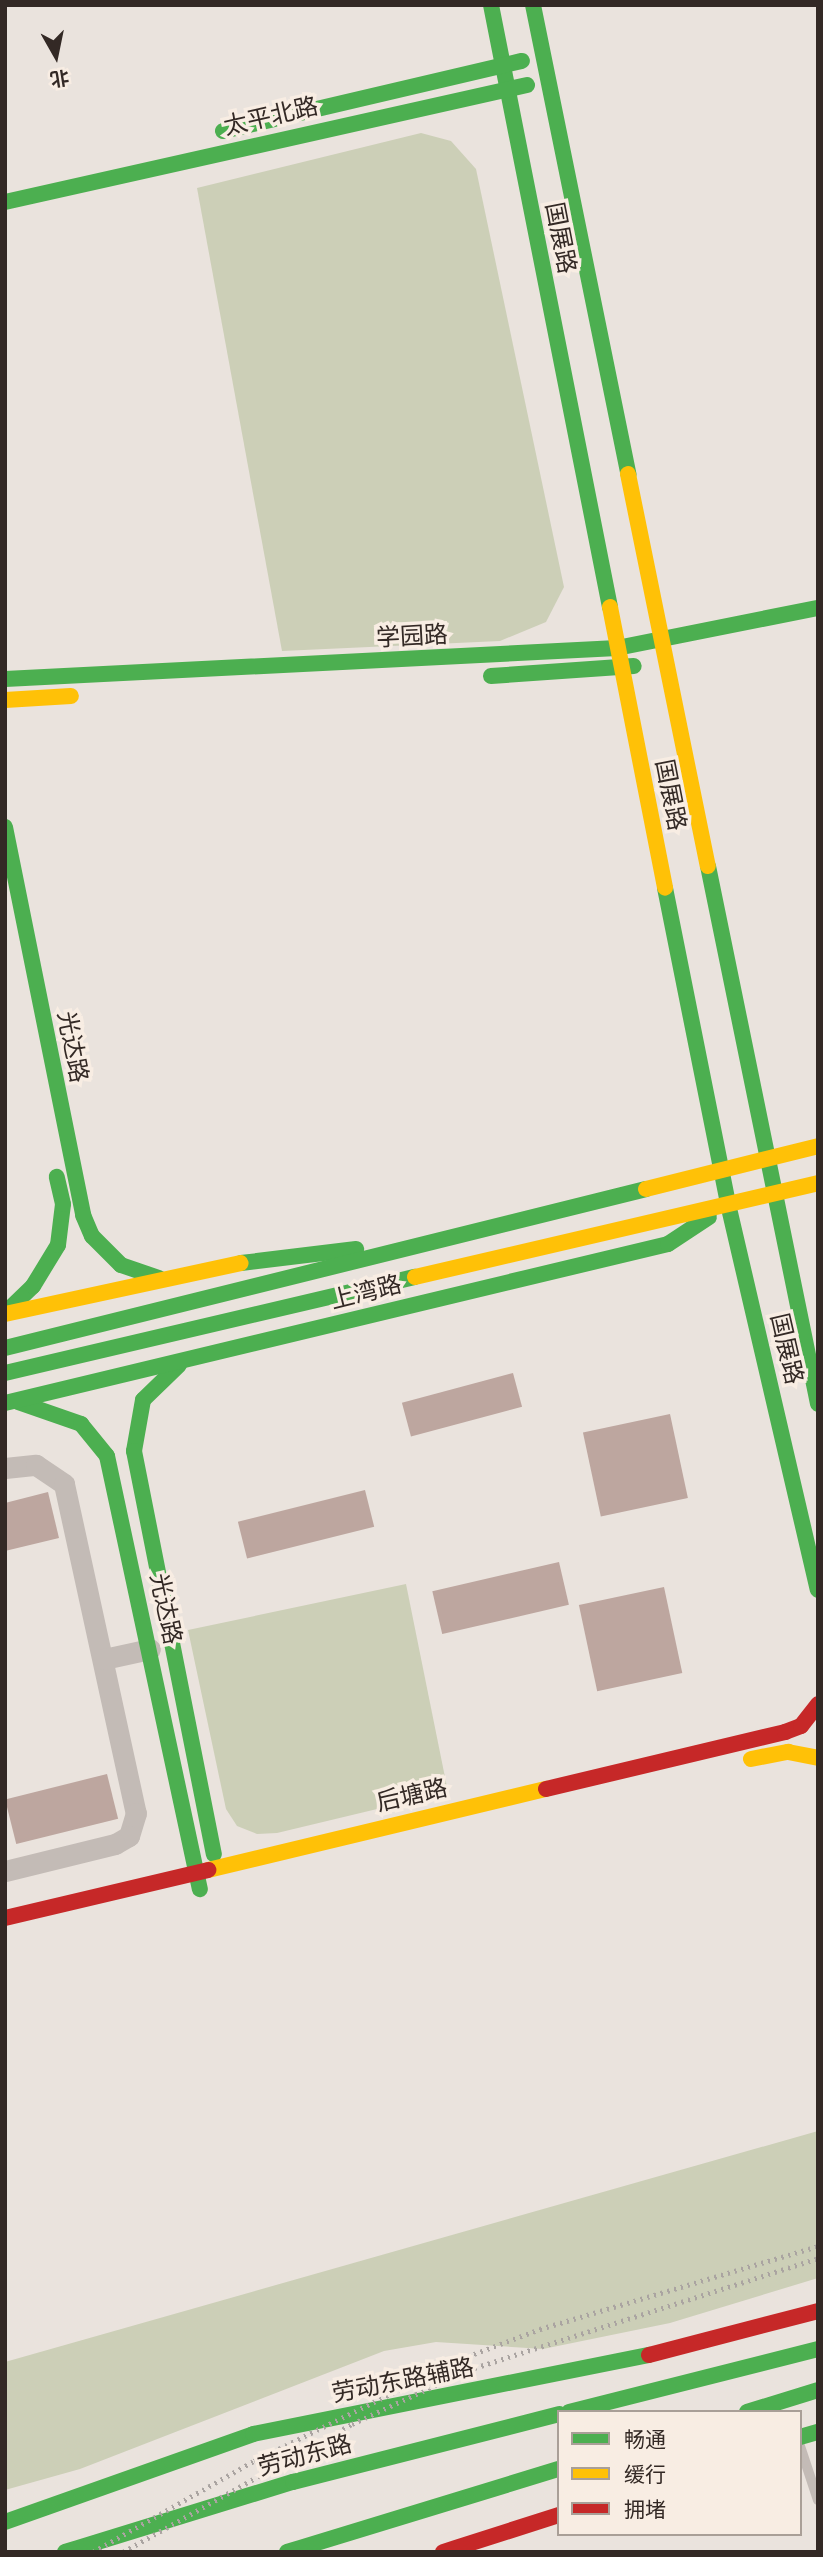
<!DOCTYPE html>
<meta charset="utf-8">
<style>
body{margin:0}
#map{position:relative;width:823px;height:2557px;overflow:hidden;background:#eae3dd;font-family:"Source Sans 3","Noto Sans SC",sans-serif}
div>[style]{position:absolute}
.green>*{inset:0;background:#cccfb7}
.building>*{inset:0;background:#bda69f;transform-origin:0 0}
.lane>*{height:10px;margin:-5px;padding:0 5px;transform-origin:5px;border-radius:5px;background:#c3bbb6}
.street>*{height:21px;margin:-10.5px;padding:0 10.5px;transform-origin:10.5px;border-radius:10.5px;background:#c3bbb6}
.fast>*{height:16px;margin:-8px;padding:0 8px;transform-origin:8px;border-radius:8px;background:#4caf50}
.slow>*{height:16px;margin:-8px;padding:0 8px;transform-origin:8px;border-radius:8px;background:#ffc107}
.jam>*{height:16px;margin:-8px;padding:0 8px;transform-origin:8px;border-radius:8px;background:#c62828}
.rail>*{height:5px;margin-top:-2.5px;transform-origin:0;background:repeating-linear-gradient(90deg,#aaa4a1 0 2px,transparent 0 7px)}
span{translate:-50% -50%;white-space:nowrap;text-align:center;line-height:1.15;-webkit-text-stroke:7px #f8ede3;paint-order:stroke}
.street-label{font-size:24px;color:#332925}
.frame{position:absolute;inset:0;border:7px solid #332925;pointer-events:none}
.legend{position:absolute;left:557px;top:2410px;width:245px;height:126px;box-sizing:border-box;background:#f8ede3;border:2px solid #a99f97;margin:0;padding:9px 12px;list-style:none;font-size:21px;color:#332925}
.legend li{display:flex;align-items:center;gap:14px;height:35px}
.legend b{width:35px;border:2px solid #a99f97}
.north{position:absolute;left:21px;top:21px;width:70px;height:70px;-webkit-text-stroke:5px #f8ede3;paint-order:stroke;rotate:171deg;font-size:19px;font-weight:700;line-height:28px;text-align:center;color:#332925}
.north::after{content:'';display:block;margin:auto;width:24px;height:32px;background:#332925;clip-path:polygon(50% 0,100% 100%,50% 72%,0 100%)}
</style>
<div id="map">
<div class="green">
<i style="clip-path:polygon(421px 133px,451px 141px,476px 169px,564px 587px,546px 622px,500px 641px,282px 651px,197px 188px)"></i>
<i style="clip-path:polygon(406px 1584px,448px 1792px,277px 1833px,257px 1834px,237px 1826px,226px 1809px,188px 1630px)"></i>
<i style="clip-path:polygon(818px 2131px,818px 2278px,670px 2323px,543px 2349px,436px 2342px,384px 2351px,80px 2469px,5px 2490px,5px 2362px)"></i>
</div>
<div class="building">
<i style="left:513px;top:1373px;width:35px;height:115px;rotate:75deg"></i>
<i style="left:670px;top:1414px;width:86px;height:89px;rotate:78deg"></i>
<i style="left:365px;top:1490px;width:38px;height:131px;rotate:76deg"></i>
<i style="clip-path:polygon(48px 1492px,59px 1538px,5px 1551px,5px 1503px)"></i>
<i style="left:559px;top:1562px;width:44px;height:130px;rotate:77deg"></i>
<i style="left:664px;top:1587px;width:88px;height:87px;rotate:78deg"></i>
<i style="left:107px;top:1774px;width:46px;height:105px;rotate:76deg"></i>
</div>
<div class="lane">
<i style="left:800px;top:2446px;width:57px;rotate:71.6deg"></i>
</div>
<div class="street">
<i style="left:5px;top:1468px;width:31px;rotate:-6deg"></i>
<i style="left:36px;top:1465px;width:34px;rotate:34deg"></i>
<i style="left:64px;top:1484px;width:337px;rotate:77.7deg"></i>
<i style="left:136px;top:1813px;width:24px;rotate:107deg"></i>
<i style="left:129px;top:1836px;width:16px;rotate:150deg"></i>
<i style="left:115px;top:1844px;width:113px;rotate:166.2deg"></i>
<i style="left:104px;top:1659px;width:47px;rotate:-12.3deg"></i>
</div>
<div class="fast">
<i style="left:491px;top:5px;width:614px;rotate:78.82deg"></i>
<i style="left:533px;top:5px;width:479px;rotate:78.5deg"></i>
<i style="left:223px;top:131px;width:307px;rotate:-13.2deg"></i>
<i style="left:5px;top:202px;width:535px;rotate:-12.63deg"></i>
<i style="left:491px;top:676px;width:143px;rotate:-4deg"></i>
<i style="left:5px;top:679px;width:613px;rotate:-2.9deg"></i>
<i style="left:617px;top:648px;width:205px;rotate:-11.3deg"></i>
<i style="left:5px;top:827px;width:396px;rotate:78.6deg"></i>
<i style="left:83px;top:1215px;width:23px;rotate:67deg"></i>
<i style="left:92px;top:1236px;width:41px;rotate:45deg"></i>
<i style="left:121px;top:1265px;width:40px;rotate:18.9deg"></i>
<i style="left:708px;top:866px;width:549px;rotate:78.44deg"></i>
<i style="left:665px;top:888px;width:322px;rotate:78.7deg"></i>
<i style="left:728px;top:1204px;width:396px;rotate:76.9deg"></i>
<i style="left:241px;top:1263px;width:116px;rotate:-6.9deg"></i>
<i style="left:5px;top:1313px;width:39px;rotate:-44deg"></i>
<i style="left:33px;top:1286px;width:48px;rotate:-58.6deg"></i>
<i style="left:58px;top:1245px;width:41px;rotate:-83deg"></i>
<i style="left:63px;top:1204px;width:28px;rotate:-103deg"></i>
<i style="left:5px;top:1348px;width:660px;rotate:-13.93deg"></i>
<i style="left:179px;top:1365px;width:50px;rotate:135.8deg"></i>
<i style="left:143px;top:1400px;width:52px;rotate:100deg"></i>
<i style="left:134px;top:1451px;width:411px;rotate:78.8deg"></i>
<i style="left:5px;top:1373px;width:421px;rotate:-13.2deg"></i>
<i style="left:18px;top:1402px;width:67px;rotate:19.2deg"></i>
<i style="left:81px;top:1424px;width:41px;rotate:50.9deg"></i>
<i style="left:107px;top:1456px;width:443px;rotate:77.9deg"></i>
<i style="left:5px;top:1403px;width:682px;rotate:-13.49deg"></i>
<i style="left:668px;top:1244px;width:49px;rotate:-33.4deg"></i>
<i style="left:569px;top:2412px;width:257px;rotate:-14.2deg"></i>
<i style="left:747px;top:2412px;width:74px;rotate:-17.2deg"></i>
<i style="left:800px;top:2437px;width:19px;rotate:-16deg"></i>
<i style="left:5px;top:2522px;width:263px;rotate:-19.5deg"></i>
<i style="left:253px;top:2434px;width:404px;rotate:-11.3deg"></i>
<i style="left:65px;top:2552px;width:239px;rotate:-17.1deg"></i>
<i style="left:293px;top:2482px;width:275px;rotate:-14.3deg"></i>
<i style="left:287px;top:2552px;width:284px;rotate:-17deg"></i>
</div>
<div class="slow">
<i style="left:628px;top:474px;width:400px;rotate:78.5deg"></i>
<i style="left:610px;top:607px;width:286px;rotate:78.9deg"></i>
<i style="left:5px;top:700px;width:66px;rotate:-3.5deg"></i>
<i style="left:646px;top:1189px;width:177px;rotate:-14deg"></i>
<i style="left:415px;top:1277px;width:414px;rotate:-13.1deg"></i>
<i style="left:5px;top:1314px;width:241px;rotate:-12.2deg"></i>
<i style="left:751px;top:1759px;width:38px;rotate:-11deg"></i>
<i style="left:788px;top:1752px;width:31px;rotate:11deg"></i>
<i style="left:208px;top:1870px;width:348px;rotate:-13.5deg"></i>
</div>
<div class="jam">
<i style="left:546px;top:1789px;width:246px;rotate:-13.4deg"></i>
<i style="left:785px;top:1732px;width:17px;rotate:-21deg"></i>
<i style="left:801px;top:1726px;width:28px;rotate:-52deg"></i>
<i style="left:5px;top:1918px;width:209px;rotate:-13.3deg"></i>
<i style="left:649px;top:2355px;width:175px;rotate:-14.6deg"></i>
<i style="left:443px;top:2552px;width:122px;rotate:-17.7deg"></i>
</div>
<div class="rail">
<i style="left:93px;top:2552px;width:185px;rotate:-29.5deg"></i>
<i style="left:254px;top:2461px;width:231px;rotate:-26.2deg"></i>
<i style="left:461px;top:2359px;width:85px;rotate:-20.8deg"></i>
<i style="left:540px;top:2329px;width:290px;rotate:-16.6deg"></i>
<i style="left:123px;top:2552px;width:262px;rotate:-29.2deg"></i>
<i style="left:352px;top:2424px;width:128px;rotate:-25deg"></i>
<i style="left:468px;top:2370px;width:367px;rotate:-17.7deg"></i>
</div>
<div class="street-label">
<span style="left:271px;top:117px;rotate:-13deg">太平北路</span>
<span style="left:560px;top:238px;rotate:79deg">国展路</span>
<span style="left:412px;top:637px;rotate:-3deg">学园路</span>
<span style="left:670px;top:795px;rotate:79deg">国展路</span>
<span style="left:72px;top:1047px;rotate:79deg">光达路</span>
<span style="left:366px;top:1293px;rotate:-14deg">上湾路</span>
<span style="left:786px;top:1349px;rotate:77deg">国展路</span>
<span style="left:165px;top:1609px;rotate:78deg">光达路</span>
<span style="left:412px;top:1796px;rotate:-13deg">后塘路</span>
<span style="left:403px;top:2381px;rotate:-11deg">劳动东路辅路</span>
<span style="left:305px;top:2456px;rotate:-15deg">劳动东路</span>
</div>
<div class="frame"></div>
<ul class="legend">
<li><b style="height:9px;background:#4caf50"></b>畅通</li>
<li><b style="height:9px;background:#ffc107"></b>缓行</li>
<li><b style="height:9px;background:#c62828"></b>拥堵</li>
</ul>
<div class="north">北</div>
</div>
